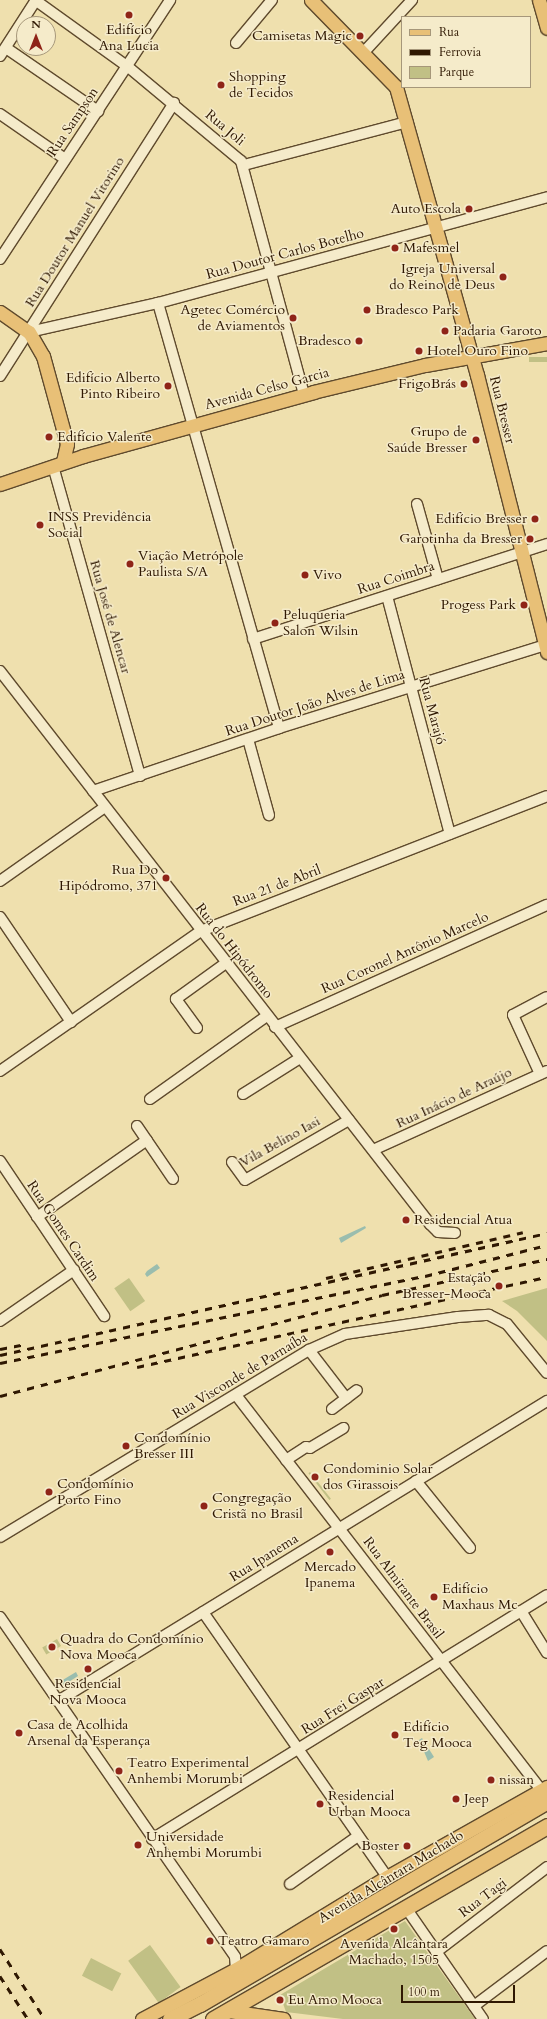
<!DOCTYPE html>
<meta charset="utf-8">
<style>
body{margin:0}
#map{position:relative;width:547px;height:2019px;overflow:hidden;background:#efe0ae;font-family:Cardo,serif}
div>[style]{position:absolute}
.green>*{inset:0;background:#c1c085;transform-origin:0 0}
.water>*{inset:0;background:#9abdae}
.roads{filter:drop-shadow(1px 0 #5f4a2d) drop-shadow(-1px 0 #5f4a2d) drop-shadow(0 1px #5f4a2d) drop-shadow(0 -1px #5f4a2d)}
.minor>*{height:10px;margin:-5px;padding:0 5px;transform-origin:5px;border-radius:5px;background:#f5ebca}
.major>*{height:13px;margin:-6.5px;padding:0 6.5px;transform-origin:6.5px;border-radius:6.5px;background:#e8c077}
.highway>*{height:15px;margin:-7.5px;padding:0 7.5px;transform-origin:7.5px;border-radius:7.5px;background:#e8c077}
.rail>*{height:2.5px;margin-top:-1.25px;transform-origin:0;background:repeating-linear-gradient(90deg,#2f1802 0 7px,transparent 0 14px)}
.dots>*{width:11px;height:11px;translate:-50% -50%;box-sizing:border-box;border:2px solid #f5ebca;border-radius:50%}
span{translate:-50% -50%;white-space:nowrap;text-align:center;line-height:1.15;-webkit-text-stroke:3px #f5ebca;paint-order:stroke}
.poi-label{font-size:14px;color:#2f1802}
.right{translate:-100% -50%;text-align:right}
.left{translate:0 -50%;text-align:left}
.street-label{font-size:14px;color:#2f1802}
.legend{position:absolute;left:401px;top:16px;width:130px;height:72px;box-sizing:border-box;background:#f5ebca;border:1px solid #a6977a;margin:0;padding:5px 7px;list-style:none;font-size:12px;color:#2f1802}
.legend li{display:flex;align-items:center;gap:8px;height:20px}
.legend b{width:20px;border:1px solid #a6977a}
.north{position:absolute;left:16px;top:16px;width:40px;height:40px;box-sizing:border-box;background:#f5ebca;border:1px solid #a6977a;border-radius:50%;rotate:0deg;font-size:11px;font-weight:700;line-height:16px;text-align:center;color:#2f1802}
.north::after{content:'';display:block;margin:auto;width:14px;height:18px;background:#8f2418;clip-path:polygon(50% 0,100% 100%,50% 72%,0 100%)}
.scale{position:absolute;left:401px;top:1985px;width:114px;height:18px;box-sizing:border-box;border:2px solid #2f1802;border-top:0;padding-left:5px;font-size:12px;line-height:14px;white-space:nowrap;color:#2f1802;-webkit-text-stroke:3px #f5ebca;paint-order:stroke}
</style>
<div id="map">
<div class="green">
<i style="left:547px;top:357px;width:5px;height:18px;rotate:90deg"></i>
<i style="left:129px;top:1278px;width:28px;height:18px;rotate:55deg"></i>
<i style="clip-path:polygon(547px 1288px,547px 1341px,517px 1311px,502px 1301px)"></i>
<i style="left:310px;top:1472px;width:34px;height:2px;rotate:52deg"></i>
<i style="left:57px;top:1639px;width:8px;height:17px;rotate:60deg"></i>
<i style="clip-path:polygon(405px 1921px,475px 2019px,343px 2019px,286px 2012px,280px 1995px)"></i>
<i style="left:150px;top:1945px;width:52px;height:27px;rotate:54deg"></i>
<i style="left:91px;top:1958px;width:34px;height:20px;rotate:27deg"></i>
</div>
<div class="water">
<i style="clip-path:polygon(365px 1226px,366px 1228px,341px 1243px,339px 1238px)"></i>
<i style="clip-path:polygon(157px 1264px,160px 1268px,147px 1277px,145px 1274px,147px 1271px)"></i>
<i style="clip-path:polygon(76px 1672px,78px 1676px,64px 1685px,61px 1681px)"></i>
<i style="clip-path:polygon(422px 1738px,434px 1757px,428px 1761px,419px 1740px)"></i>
</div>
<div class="roads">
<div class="minor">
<i style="left:35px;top:0;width:113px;rotate:35.7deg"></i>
<i style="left:127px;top:66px;width:148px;rotate:39.8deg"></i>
<i style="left:241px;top:161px;width:242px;rotate:74.9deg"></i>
<i style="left:236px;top:43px;width:56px;rotate:-50.1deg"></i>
<i style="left:6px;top:48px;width:112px;rotate:34.4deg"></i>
<i style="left:364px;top:52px;width:71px;rotate:-47.3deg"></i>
<i style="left:0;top:56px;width:67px;rotate:-57.3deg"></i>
<i style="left:0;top:114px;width:79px;rotate:34.7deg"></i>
<i style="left:244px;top:165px;width:169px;rotate:-14.8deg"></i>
<i style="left:0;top:259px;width:310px;rotate:-56.7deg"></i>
<i style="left:158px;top:303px;width:442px;rotate:74.1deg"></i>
<i style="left:29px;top:332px;width:132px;rotate:-12.7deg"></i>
<i style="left:158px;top:303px;width:403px;rotate:-15.2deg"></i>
<i style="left:0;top:376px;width:324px;rotate:-57.5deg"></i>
<i style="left:53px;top:466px;width:322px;rotate:74.3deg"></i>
<i style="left:417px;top:504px;width:78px;rotate:74.4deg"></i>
<i style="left:387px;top:596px;width:246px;rotate:75.2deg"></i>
<i style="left:253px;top:639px;width:309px;rotate:-17.9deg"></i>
<i style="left:0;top:671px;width:701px;rotate:52.13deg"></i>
<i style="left:430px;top:1224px;width:11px;rotate:45deg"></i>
<i style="left:438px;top:1232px;width:17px;rotate:3deg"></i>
<i style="left:248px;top:739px;width:79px;rotate:74.6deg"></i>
<i style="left:93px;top:791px;width:196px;rotate:-18.7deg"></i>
<i style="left:279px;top:728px;width:279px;rotate:-17.3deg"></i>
<i style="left:0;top:881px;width:128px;rotate:-35.2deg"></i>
<i style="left:0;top:917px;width:127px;rotate:55.9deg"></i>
<i style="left:275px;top:1027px;width:298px;rotate:-24.2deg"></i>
<i style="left:197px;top:1028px;width:36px;rotate:-126deg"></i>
<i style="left:176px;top:999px;width:62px;rotate:-35.8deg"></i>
<i style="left:0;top:1071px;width:245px;rotate:-34.9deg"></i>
<i style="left:201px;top:931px;width:371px;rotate:-21.3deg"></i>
<i style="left:540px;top:1074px;width:65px;rotate:-114.6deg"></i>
<i style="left:513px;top:1015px;width:38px;rotate:-28deg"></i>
<i style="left:243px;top:1094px;width:67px;rotate:-32.3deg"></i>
<i style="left:150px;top:1099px;width:143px;rotate:-35.4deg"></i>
<i style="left:137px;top:1126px;width:64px;rotate:55.8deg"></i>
<i style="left:373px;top:1150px;width:191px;rotate:-24.4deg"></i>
<i style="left:0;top:1161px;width:187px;rotate:56.1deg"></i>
<i style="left:232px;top:1162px;width:22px;rotate:54deg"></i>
<i style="left:245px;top:1180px;width:120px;rotate:-30deg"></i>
<i style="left:37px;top:1217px;width:134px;rotate:-35deg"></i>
<i style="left:0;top:1321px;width:90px;rotate:-34.6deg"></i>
<i style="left:309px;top:1350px;width:61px;rotate:52.4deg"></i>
<i style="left:236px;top:1395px;width:505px;rotate:52.31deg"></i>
<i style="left:332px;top:1409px;width:31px;rotate:-37deg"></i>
<i style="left:286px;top:1460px;width:24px;rotate:-33deg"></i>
<i style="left:306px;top:1447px;width:4px;rotate:14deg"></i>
<i style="left:310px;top:1448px;width:39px;rotate:-31deg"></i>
<i style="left:416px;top:1481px;width:86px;rotate:51.1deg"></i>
<i style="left:0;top:1537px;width:361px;rotate:-31.2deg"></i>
<i style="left:309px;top:1350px;width:39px;rotate:-24deg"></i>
<i style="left:345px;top:1334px;width:114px;rotate:-8.6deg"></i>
<i style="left:458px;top:1317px;width:31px;rotate:-4deg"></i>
<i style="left:489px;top:1315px;width:20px;rotate:27deg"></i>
<i style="left:507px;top:1324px;width:63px;rotate:50.8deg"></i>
<i style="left:521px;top:1611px;width:49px;rotate:58.2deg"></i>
<i style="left:203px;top:1612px;width:323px;rotate:55.2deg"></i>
<i style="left:0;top:1617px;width:413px;rotate:55.3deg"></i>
<i style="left:235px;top:1957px;width:12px;rotate:85deg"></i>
<i style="left:58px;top:1701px;width:574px;rotate:-31.53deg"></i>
<i style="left:152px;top:1839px;width:464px;rotate:-31.7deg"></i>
<i style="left:290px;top:1884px;width:83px;rotate:-35.2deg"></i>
<i style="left:406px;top:1908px;width:135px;rotate:55.3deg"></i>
<i style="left:436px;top:1952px;width:140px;rotate:-37.4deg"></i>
<i style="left:474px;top:2006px;width:91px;rotate:-37deg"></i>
</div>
<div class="major">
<i style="left:311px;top:0;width:122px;rotate:45.7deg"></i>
<i style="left:396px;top:87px;width:299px;rotate:74.3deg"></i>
<i style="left:477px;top:375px;width:286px;rotate:75.8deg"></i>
<i style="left:539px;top:0;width:29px;rotate:74deg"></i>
<i style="left:0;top:312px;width:35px;rotate:35deg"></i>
<i style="left:29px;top:332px;width:28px;rotate:60deg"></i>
<i style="left:43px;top:356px;width:91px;rotate:74.7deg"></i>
<i style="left:67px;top:444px;width:18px;rotate:103deg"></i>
<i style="left:0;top:484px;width:88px;rotate:-18.6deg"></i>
<i style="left:83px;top:456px;width:239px;rotate:-15.5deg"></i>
<i style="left:313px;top:392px;width:115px;rotate:-13.6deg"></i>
<i style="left:425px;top:365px;width:124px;rotate:-10.2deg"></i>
<i style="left:229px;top:2011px;width:55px;rotate:8.4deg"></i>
<i style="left:142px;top:2019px;width:106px;rotate:-28deg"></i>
<i style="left:236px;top:1969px;width:177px;rotate:-31.4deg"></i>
<i style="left:387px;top:1877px;width:184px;rotate:-29.4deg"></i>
</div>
<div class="highway">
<i style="left:311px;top:1925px;width:32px;rotate:-24deg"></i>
<i style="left:170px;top:2019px;width:34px;rotate:-27deg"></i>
<i style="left:200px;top:2004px;width:402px;rotate:-30.3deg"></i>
<i style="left:213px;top:2019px;width:386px;rotate:-30deg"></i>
</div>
</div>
<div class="rail">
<i style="left:326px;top:1278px;width:202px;rotate:-13.1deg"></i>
<i style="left:0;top:1349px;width:25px;rotate:-11deg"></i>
<i style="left:0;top:1355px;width:560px;rotate:-12.57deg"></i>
<i style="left:0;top:1363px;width:434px;rotate:-11.6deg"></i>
<i style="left:425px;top:1276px;width:126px;rotate:-14.3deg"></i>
<i style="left:137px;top:1367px;width:420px;rotate:-12.4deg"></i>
<i style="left:0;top:1396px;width:395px;rotate:-14.8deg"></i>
<i style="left:382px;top:1295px;width:169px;rotate:-12.3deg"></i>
<i style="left:0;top:1949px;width:83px;rotate:57.3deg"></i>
<i style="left:0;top:1976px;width:51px;rotate:56.9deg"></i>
</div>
<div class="dots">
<i style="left:129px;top:15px;background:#8f2418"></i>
<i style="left:360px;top:36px;background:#8f2418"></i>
<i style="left:221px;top:85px;background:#8f2418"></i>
<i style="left:469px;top:209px;background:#8f2418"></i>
<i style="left:395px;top:248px;background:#8f2418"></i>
<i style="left:503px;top:277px;background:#8f2418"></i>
<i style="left:367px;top:310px;background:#8f2418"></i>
<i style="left:293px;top:318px;background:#8f2418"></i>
<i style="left:445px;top:331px;background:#8f2418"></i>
<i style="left:359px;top:341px;background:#8f2418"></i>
<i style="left:419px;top:351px;background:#8f2418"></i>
<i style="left:464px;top:384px;background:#8f2418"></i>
<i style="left:168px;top:386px;background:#8f2418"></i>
<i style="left:49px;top:437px;background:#8f2418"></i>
<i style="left:476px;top:440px;background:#8f2418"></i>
<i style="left:535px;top:519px;background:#8f2418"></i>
<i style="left:40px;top:525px;background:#8f2418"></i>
<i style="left:530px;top:539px;background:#8f2418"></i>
<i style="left:130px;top:564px;background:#8f2418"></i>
<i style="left:305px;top:575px;background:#8f2418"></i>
<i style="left:524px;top:605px;background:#8f2418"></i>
<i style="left:275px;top:623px;background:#8f2418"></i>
<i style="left:166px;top:878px;background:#8f2418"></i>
<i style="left:406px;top:1220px;background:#8f2418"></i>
<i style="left:499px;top:1286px;background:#8f2418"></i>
<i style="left:126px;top:1446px;background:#8f2418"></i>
<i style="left:315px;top:1477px;background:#8f2418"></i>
<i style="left:49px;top:1492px;background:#8f2418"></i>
<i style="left:204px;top:1506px;background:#8f2418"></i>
<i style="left:330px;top:1552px;background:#8f2418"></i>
<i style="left:434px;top:1597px;background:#8f2418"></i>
<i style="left:52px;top:1647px;background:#8f2418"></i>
<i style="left:88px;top:1669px;background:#8f2418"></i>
<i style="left:19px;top:1733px;background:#8f2418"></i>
<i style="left:395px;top:1735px;background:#8f2418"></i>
<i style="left:119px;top:1771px;background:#8f2418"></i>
<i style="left:491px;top:1780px;background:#8f2418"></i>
<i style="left:456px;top:1799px;background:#8f2418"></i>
<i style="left:320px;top:1804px;background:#8f2418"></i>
<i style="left:138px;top:1845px;background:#8f2418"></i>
<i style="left:407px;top:1846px;background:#8f2418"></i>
<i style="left:394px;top:1929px;background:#8f2418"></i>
<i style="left:210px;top:1941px;background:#8f2418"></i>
<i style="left:280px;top:2000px;background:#8f2418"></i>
</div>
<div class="poi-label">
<span style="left:129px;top:38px">Edifício<br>Ana Lucia</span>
<span class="right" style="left:352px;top:36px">Camisetas Magic</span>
<span class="left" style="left:229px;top:85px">Shopping<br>de Tecidos</span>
<span class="right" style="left:461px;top:209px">Auto Escola</span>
<span class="left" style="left:403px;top:248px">Mafesmel</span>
<span class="right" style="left:495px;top:277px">Igreja Universal<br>do Reino de Deus</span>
<span class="right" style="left:285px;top:318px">Agetec Comércio<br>de Aviamentos</span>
<span class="left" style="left:375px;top:310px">Bradesco Park</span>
<span class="left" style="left:453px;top:331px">Padaria Garoto</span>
<span class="right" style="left:351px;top:341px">Bradesco</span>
<span class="left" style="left:427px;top:351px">Hotel Ouro Fino</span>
<span class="right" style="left:160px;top:386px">Edifício Alberto<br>Pinto Ribeiro</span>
<span class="right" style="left:456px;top:384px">FrigoBrás</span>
<span class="right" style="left:467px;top:440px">Grupo de<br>Saúde Bresser</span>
<span class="left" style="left:57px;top:437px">Edifício Valente</span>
<span class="left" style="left:48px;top:525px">INSS Previdência<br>Social</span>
<span class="right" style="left:527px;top:519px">Edifício Bresser</span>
<span class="right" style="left:522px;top:539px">Garotinha da Bresser</span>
<span class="left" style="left:138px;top:564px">Viação Metrópole<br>Paulista S/A</span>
<span class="left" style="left:313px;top:575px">Vivo</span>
<span class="right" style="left:516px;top:605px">Progess Park</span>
<span class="left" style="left:283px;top:623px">Peluqueria<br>Salon Wilsin</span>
<span class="right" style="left:158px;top:878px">Rua Do<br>Hipódromo, 371</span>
<span class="left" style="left:414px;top:1220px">Residencial Atua</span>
<span class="right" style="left:491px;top:1286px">Estação<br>Bresser-Mooca</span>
<span class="left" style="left:134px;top:1446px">Condomínio<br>Bresser III</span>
<span class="left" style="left:323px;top:1477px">Condominio Solar<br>dos Girassois</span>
<span class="left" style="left:57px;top:1492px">Condomínio<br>Porto Fino</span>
<span class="left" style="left:212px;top:1506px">Congregação<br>Cristã no Brasil</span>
<span style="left:330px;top:1575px">Mercado<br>Ipanema</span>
<span class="left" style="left:442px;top:1597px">Edifício<br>Maxhaus Mc</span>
<span class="left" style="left:60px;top:1647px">Quadra do Condomínio<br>Nova Mooca</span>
<span style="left:88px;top:1692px">Residencial<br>Nova Mooca</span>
<span class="left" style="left:27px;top:1733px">Casa de Acolhida<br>Arsenal da Esperança</span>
<span class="left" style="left:403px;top:1735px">Edifício<br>Teg Mooca</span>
<span class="left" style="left:127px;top:1771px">Teatro Experimental<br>Anhembi Morumbi</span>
<span class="left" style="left:499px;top:1780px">nissan</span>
<span class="left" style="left:328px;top:1804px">Residencial<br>Urban Mooca</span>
<span class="left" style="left:464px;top:1799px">Jeep</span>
<span class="left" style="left:146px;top:1845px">Universidade<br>Anhembi Morumbi</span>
<span class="right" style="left:399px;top:1846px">Boster</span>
<span class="left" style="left:218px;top:1941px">Teatro Gamaro</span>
<span style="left:394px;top:1952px">Avenida Alcântara<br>Machado, 1505</span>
<span class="left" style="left:288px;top:2000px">Eu Amo Mooca</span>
</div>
<div class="street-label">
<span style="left:73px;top:122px;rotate:-56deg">Rua Sampson</span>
<span style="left:225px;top:128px;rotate:40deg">Rua Joli</span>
<span style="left:75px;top:232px;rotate:-58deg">Rua Doutor Manuel Vitorino</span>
<span style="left:285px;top:254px;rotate:-15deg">Rua Doutor Carlos Botelho</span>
<span style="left:267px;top:389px;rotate:-15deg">Avenida Celso Garcia</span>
<span style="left:502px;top:410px;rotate:76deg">Rua Bresser</span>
<span style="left:396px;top:578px;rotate:-18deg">Rua Coimbra</span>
<span style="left:110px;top:617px;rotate:74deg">Rua José de Alencar</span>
<span style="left:315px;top:703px;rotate:-18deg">Rua Doutor João Alves de Lima</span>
<span style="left:432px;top:711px;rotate:75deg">Rua Marajó</span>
<span style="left:277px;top:886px;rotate:-21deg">Rua 21 de Abril</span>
<span style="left:234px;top:951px;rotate:52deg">Rua do Hipódromo</span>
<span style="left:405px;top:953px;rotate:-24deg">Rua Coronel Antônio Marcelo</span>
<span style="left:454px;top:1098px;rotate:-25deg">Rua Inácio de Araújo</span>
<span style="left:280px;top:1142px;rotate:-29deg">Vila Belino Iasi</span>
<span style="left:63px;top:1231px;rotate:56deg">Rua Gomes Cardim</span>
<span style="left:240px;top:1376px;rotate:-31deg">Rua Visconde de Parnaíba</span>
<span style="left:264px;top:1558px;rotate:-32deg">Rua Ipanema</span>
<span style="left:403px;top:1588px;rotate:53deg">Rua Almirante Brasil</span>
<span style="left:343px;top:1706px;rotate:-32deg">Rua Frei Gaspar</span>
<span style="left:391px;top:1877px;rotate:-31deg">Avenida Alcântara Machado</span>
<span style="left:483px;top:1898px;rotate:-37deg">Rua Tagi</span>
</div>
<ul class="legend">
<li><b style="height:5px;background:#e8c077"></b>Rua</li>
<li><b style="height:5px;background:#2f1802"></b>Ferrovia</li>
<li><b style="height:11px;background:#c1c085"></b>Parque</li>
</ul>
<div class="north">N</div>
<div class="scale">100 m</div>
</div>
